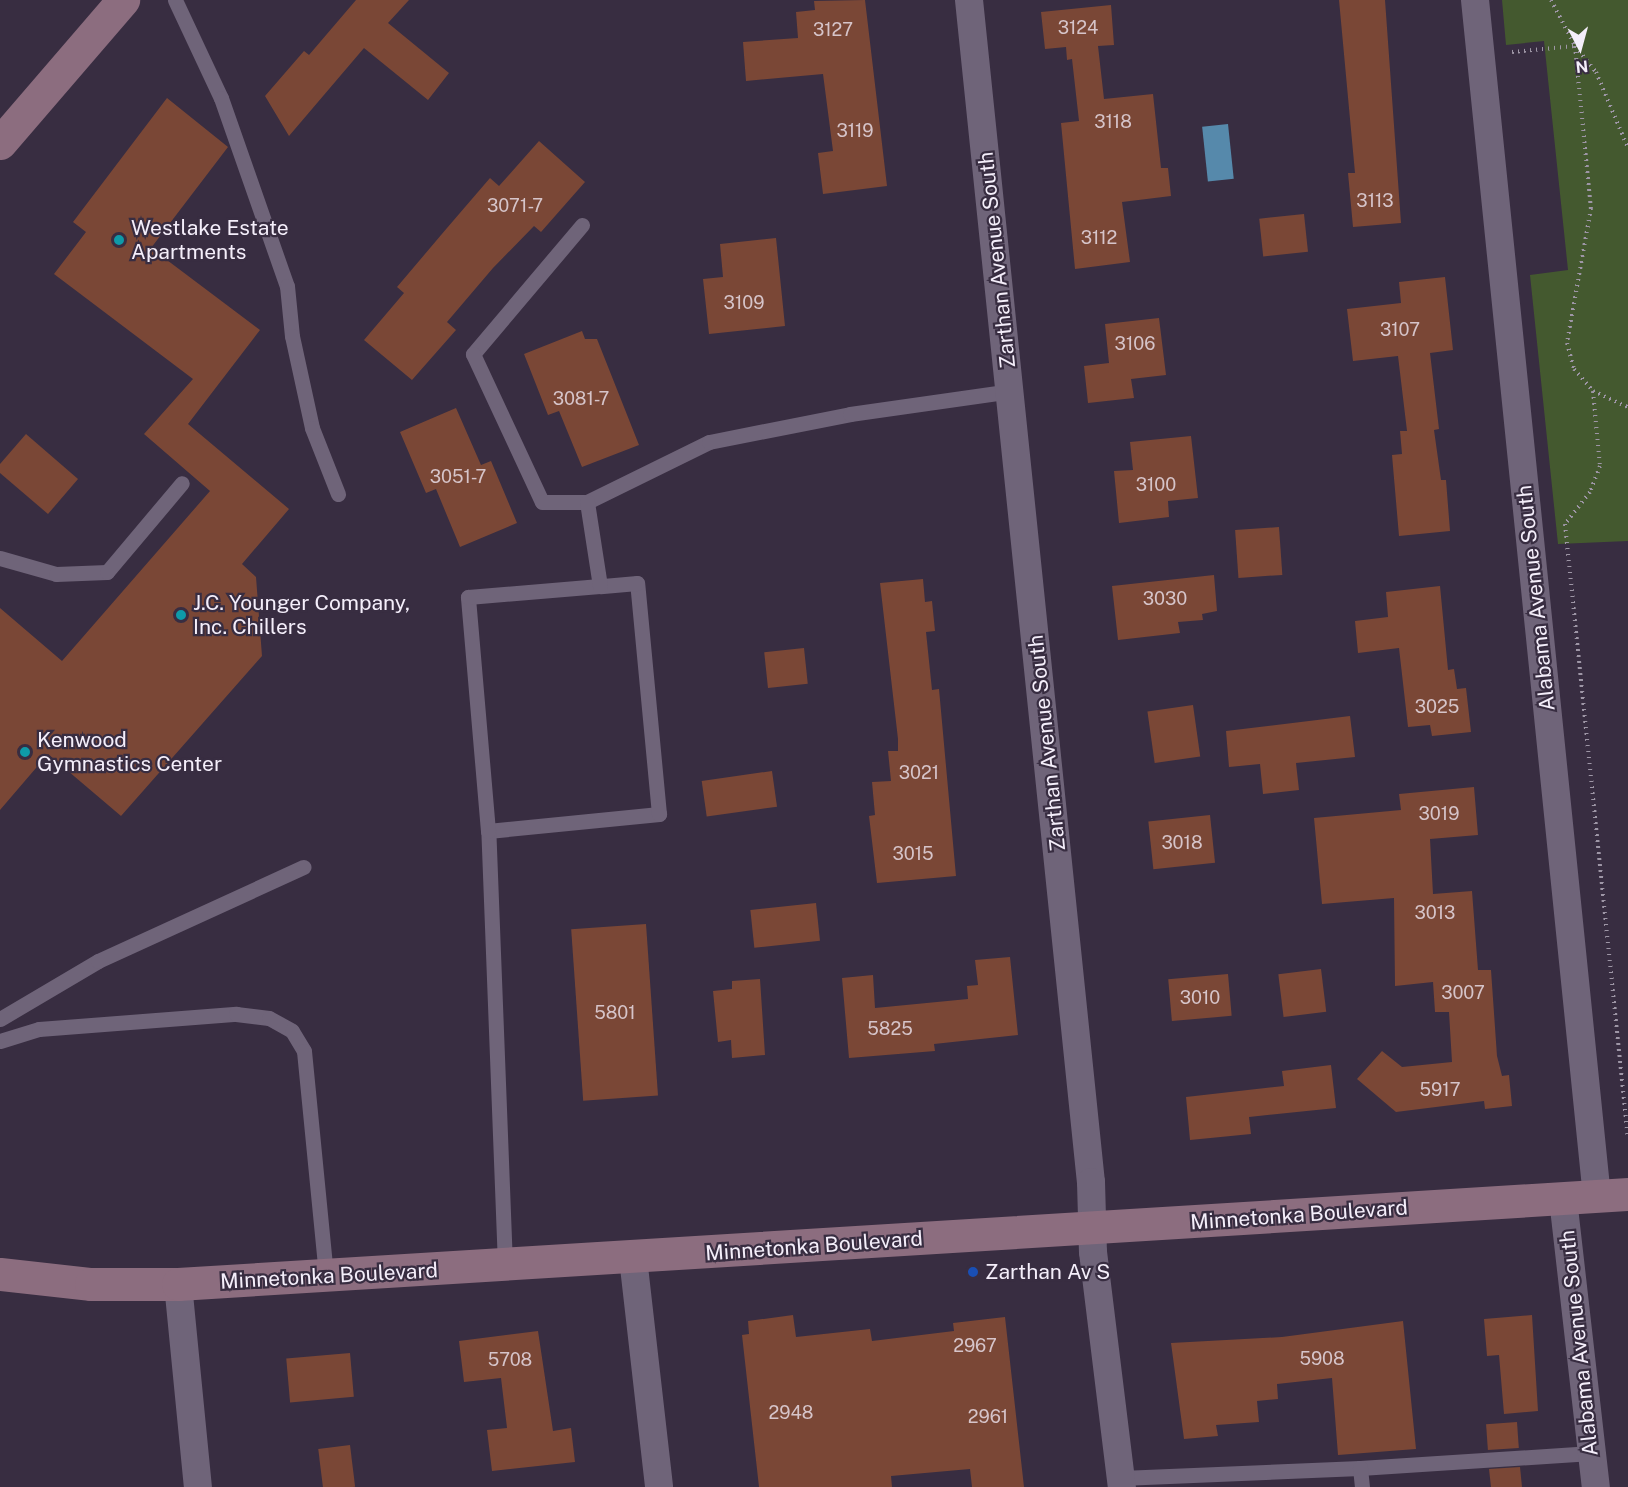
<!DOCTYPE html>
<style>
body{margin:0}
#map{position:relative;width:1628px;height:1487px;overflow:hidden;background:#382d41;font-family:"Public Sans",sans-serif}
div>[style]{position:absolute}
.green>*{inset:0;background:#44592f}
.water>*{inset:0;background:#5689ab;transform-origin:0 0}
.building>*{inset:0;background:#7a4736;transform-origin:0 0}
.path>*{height:4px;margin-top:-2px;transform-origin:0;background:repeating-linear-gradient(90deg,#9e96a6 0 1.5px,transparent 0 6px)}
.lane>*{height:15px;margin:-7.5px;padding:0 7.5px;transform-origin:7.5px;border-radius:7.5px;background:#6f6479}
.street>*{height:28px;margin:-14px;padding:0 14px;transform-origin:14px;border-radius:14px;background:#6f6479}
.secondary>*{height:33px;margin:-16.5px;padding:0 16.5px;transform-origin:16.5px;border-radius:16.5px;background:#8c6d7f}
.dots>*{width:16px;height:16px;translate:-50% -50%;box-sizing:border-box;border:3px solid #382d41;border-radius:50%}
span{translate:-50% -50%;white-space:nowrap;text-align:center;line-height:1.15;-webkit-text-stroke:4.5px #382d41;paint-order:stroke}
.number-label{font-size:18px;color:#d6c4c9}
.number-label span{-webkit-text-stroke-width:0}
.poi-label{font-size:21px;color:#f4eefa}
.left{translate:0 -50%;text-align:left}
.street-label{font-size:21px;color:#f4eefa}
.north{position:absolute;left:1550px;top:18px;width:60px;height:60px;-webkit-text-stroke:4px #382d41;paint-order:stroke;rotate:174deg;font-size:16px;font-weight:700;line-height:24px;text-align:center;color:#f4eefa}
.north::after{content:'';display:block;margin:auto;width:21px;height:27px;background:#f4eefa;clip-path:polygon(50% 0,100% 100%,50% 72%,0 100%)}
</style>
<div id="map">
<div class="green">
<i style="clip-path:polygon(1502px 0,1628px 0,1628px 541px,1558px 544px,1530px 275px,1568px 270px,1544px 41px,1506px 45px)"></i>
</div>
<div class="water">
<i style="left:1228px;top:124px;width:55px;height:26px;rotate:84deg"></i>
</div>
<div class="building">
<i style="clip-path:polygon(356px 0,409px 0,388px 23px,449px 73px,428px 100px,364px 48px,289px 136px,265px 96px,304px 51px,309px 55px)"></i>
<i style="clip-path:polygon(865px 0,887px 186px,823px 194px,818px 153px,833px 151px,823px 74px,746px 81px,743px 42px,798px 38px,796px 12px,815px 10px,814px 1px)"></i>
<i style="clip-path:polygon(1339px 0,1385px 0,1401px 223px,1353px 227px,1348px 173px,1355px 173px)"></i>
<i style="clip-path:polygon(1111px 5px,1114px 45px,1098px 46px,1104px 99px,1153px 94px,1161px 168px,1168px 168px,1171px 196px,1122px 202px,1130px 262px,1075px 269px,1061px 123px,1079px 121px,1072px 59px,1067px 60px,1066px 47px,1045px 49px,1041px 12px)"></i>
<i style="clip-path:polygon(167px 98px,228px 147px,151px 248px,260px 330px,188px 424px,289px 509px,242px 564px,256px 577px,262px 656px,121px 816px,48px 754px,0 810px,0 608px,62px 661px,210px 491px,144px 434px,193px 379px,54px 274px,86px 232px,73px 222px)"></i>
<i style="clip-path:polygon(539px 141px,585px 182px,541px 232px,534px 226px,493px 268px,447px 322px,456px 330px,412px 380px,364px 340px,404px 293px,397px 287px,447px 228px,490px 178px,499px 186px)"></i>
<i style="left:1304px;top:214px;width:38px;height:45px;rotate:84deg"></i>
<i style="clip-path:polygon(776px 238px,785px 326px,709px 334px,703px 279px,723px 277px,720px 244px)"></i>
<i style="clip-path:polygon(1445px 277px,1453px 350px,1430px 353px,1439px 429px,1434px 430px,1441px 480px,1446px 480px,1450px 531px,1399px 536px,1392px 455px,1402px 454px,1400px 431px,1407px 431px,1398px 356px,1353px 361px,1347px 309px,1401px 303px,1399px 282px)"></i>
<i style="clip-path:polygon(1159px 318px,1166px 375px,1131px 379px,1134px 398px,1088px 403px,1084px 366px,1109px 363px,1105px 324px)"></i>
<i style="clip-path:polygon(582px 331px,585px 339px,597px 339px,639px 445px,582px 467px,559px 411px,548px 415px,524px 354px)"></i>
<i style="clip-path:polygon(456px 408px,481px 465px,491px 461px,517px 523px,460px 547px,436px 489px,426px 493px,400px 432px)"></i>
<i style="clip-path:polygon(26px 434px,78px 479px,48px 514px,0 473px,0 464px)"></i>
<i style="clip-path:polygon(1191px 436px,1198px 498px,1168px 501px,1169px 517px,1119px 523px,1114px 471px,1133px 470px,1130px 442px)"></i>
<i style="left:1279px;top:527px;width:48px;height:44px;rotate:86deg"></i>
<i style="clip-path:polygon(1214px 575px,1217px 611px,1202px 614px,1203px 620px,1178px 622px,1180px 633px,1118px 640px,1112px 586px)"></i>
<i style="clip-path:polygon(923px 579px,925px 602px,932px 601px,935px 631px,926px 632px,932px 690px,939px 689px,956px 876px,877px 883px,869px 816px,875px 815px,872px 782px,891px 781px,888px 751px,898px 751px,898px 739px,880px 583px)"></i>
<i style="clip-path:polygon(1440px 586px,1448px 670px,1454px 669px,1457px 689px,1466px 688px,1471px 732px,1432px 736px,1430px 725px,1408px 727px,1399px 648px,1358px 653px,1355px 621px,1388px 617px,1386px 592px)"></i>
<i style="left:804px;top:648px;width:36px;height:40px;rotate:84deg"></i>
<i style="left:1193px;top:705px;width:52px;height:46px;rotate:82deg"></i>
<i style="clip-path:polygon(1350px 716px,1355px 757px,1296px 763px,1299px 790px,1263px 794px,1260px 764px,1229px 767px,1226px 731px)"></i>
<i style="left:772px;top:771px;width:36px;height:71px;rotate:82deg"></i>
<i style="clip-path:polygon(1474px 787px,1478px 835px,1430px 839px,1433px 894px,1472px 891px,1478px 970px,1491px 970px,1497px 1056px,1502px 1076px,1509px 1075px,1512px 1106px,1485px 1109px,1484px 1101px,1396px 1112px,1357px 1079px,1382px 1051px,1402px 1067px,1452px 1062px,1449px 1012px,1435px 1012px,1433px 982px,1395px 986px,1394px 898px,1322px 904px,1314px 818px,1401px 810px,1399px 794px)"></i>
<i style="left:1210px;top:815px;width:48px;height:62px;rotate:84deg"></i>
<i style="left:816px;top:903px;width:38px;height:66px;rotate:84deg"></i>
<i style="left:646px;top:924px;width:172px;height:75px;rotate:86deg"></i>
<i style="clip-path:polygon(1010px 957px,1018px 1035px,934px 1044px,935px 1051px,849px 1058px,842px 978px,873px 975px,875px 1008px,968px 999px,967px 986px,978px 985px,975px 960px)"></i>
<i style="left:1321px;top:969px;width:43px;height:43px;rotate:83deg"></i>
<i style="left:1228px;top:974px;width:42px;height:60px;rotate:85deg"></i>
<i style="clip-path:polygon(760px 979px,765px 1055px,732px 1058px,731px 1040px,718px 1042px,713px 991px,732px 989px,732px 981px)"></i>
<i style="clip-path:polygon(1331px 1065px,1336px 1108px,1249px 1117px,1251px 1134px,1190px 1140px,1186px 1097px,1284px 1086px,1282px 1071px)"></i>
<i style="clip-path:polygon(793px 1315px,796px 1337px,870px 1329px,872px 1341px,954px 1331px,953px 1323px,1005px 1317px,1024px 1487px,972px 1487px,970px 1469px,891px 1476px,892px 1487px,759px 1487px,742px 1335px,749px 1334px,748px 1321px)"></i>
<i style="clip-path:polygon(1532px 1315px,1538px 1411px,1504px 1414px,1499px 1355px,1487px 1356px,1484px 1319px)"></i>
<i style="clip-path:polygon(1403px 1321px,1416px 1449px,1338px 1455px,1332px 1378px,1277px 1384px,1278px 1399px,1257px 1401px,1259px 1422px,1216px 1425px,1218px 1436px,1184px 1439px,1171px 1343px,1282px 1337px)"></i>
<i style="clip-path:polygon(538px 1331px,553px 1431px,571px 1428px,575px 1462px,492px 1471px,487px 1430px,507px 1428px,501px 1378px,464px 1382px,459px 1341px)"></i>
<i style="left:350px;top:1353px;width:44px;height:64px;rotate:85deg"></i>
<i style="left:1517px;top:1422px;width:26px;height:31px;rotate:86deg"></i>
<i style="left:350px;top:1445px;width:42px;height:32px;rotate:83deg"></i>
<i style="clip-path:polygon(1520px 1467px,1522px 1487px,1491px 1487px,1489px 1469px)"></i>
</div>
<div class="path">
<i style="left:1551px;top:0;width:52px;rotate:62.4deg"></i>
<i style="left:1575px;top:46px;width:163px;rotate:84.4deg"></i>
<i style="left:1591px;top:208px;width:137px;rotate:100.1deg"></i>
<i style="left:1567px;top:343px;width:27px;rotate:75deg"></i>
<i style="left:1574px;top:369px;width:29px;rotate:49deg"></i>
<i style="left:1593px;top:391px;width:38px;rotate:25deg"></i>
<i style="left:1512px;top:52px;width:63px;rotate:-5.4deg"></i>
<i style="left:1575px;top:46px;width:33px;rotate:51deg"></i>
<i style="left:1596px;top:72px;width:82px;rotate:67.2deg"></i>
<i style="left:1593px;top:391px;width:75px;rotate:84.7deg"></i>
<i style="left:1600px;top:466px;width:28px;rotate:111deg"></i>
<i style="left:1590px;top:492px;width:41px;rotate:128deg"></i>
<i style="left:1565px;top:524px;width:618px;rotate:84.15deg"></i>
</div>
<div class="lane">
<i style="left:175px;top:0;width:108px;rotate:64.9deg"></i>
<i style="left:221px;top:98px;width:199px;rotate:70.7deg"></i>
<i style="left:287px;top:286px;width:50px;rotate:84.3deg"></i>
<i style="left:292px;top:336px;width:94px;rotate:77.7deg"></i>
<i style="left:312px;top:428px;width:71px;rotate:68.5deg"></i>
<i style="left:582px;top:225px;width:169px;rotate:130.2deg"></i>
<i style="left:473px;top:354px;width:163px;rotate:65deg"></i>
<i style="left:542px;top:502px;width:45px"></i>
<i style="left:587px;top:502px;width:136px;rotate:-26.2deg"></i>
<i style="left:709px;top:442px;width:144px;rotate:-11.2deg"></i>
<i style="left:850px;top:414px;width:163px;rotate:-8.1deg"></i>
<i style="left:0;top:558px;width:58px;rotate:15.9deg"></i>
<i style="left:56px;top:574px;width:51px;rotate:-2.2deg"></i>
<i style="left:107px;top:572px;width:116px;rotate:-49.9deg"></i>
<i style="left:488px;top:831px;width:172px;rotate:-5.7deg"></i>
<i style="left:659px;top:814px;width:232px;rotate:-95.4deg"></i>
<i style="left:637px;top:583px;width:37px;rotate:175deg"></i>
<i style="left:0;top:1019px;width:114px;rotate:-30.6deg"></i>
<i style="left:98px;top:961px;width:226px;rotate:-24.6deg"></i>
<i style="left:0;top:1041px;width:41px;rotate:-17.1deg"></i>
<i style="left:39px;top:1029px;width:198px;rotate:-4.4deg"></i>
<i style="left:236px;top:1014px;width:33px;rotate:7deg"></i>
<i style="left:269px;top:1018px;width:26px;rotate:29deg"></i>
<i style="left:292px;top:1031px;width:23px;rotate:59deg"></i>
<i style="left:304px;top:1051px;width:226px;rotate:84.4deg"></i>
<i style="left:505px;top:1265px;width:434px;rotate:-92.2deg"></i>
<i style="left:488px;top:831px;width:235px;rotate:-94.9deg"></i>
<i style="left:468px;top:597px;width:132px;rotate:-4.8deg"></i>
<i style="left:600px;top:586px;width:85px;rotate:-98.8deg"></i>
<i style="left:1360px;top:1468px;width:232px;rotate:-3.7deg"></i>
<i style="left:1121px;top:1478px;width:239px;rotate:-2.4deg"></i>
<i style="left:1360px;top:1468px;width:19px;rotate:84deg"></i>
</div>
<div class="street">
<i style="left:969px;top:0;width:1188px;rotate:84.11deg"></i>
<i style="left:1091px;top:1182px;width:70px;rotate:88.4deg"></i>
<i style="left:1093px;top:1252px;width:237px;rotate:83deg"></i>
<i style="left:1475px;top:0;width:1202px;rotate:84.18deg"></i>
<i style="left:1563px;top:1199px;width:290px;rotate:83.5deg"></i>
<i style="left:633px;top:1258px;width:230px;rotate:83.5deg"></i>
<i style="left:178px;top:1284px;width:204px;rotate:84.4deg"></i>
</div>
<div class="secondary">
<i style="left:0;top:143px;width:189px;rotate:-49.3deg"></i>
<i style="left:0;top:1274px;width:92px;rotate:6.3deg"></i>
<i style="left:91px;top:1284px;width:87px"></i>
<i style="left:178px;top:1284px;width:1453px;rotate:-3.55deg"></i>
</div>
<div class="dots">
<i style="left:119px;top:240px;background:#0f9aa8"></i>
<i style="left:181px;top:615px;background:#0f9aa8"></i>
<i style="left:25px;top:752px;background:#0f9aa8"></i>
<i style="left:973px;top:1272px;background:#1a4fb4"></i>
</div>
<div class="number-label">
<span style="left:1078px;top:28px">3124</span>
<span style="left:833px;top:30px">3127</span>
<span style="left:1113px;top:122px">3118</span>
<span style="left:855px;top:131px">3119</span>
<span style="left:1375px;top:201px">3113</span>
<span style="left:515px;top:206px">3071-7</span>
<span style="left:1099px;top:238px">3112</span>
<span style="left:744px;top:303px">3109</span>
<span style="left:1400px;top:330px">3107</span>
<span style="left:1135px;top:344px">3106</span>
<span style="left:581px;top:399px">3081-7</span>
<span style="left:458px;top:477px">3051-7</span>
<span style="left:1156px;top:485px">3100</span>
<span style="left:1165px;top:599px">3030</span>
<span style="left:1437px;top:707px">3025</span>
<span style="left:919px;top:773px">3021</span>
<span style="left:1439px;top:814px">3019</span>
<span style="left:1182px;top:843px">3018</span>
<span style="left:913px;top:854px">3015</span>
<span style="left:1435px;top:913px">3013</span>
<span style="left:1463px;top:993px">3007</span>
<span style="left:1200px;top:998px">3010</span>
<span style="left:615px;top:1013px">5801</span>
<span style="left:890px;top:1029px">5825</span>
<span style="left:1440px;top:1090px">5917</span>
<span style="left:975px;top:1346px">2967</span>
<span style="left:1322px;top:1359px">5908</span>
<span style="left:510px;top:1360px">5708</span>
<span style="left:791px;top:1413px">2948</span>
<span style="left:988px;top:1417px">2961</span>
</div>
<div class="poi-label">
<span class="left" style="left:131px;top:240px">Westlake Estate<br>Apartments</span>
<span class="left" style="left:193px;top:615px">J.C. Younger Company,<br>Inc. Chillers</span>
<span class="left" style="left:37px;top:752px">Kenwood<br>Gymnastics Center</span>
<span class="left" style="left:985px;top:1272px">Zarthan Av S</span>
</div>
<div class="street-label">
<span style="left:997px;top:260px;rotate:-96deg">Zarthan Avenue South</span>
<span style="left:1536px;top:598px;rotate:-96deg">Alabama Avenue South</span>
<span style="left:1047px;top:743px;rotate:-96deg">Zarthan Avenue South</span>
<span style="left:1299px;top:1215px;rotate:-4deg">Minnetonka Boulevard</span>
<span style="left:814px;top:1246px;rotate:-4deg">Minnetonka Boulevard</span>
<span style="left:329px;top:1276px;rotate:-3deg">Minnetonka Boulevard</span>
<span style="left:1579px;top:1343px;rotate:-96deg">Alabama Avenue South</span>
</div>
<div class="north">N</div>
</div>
